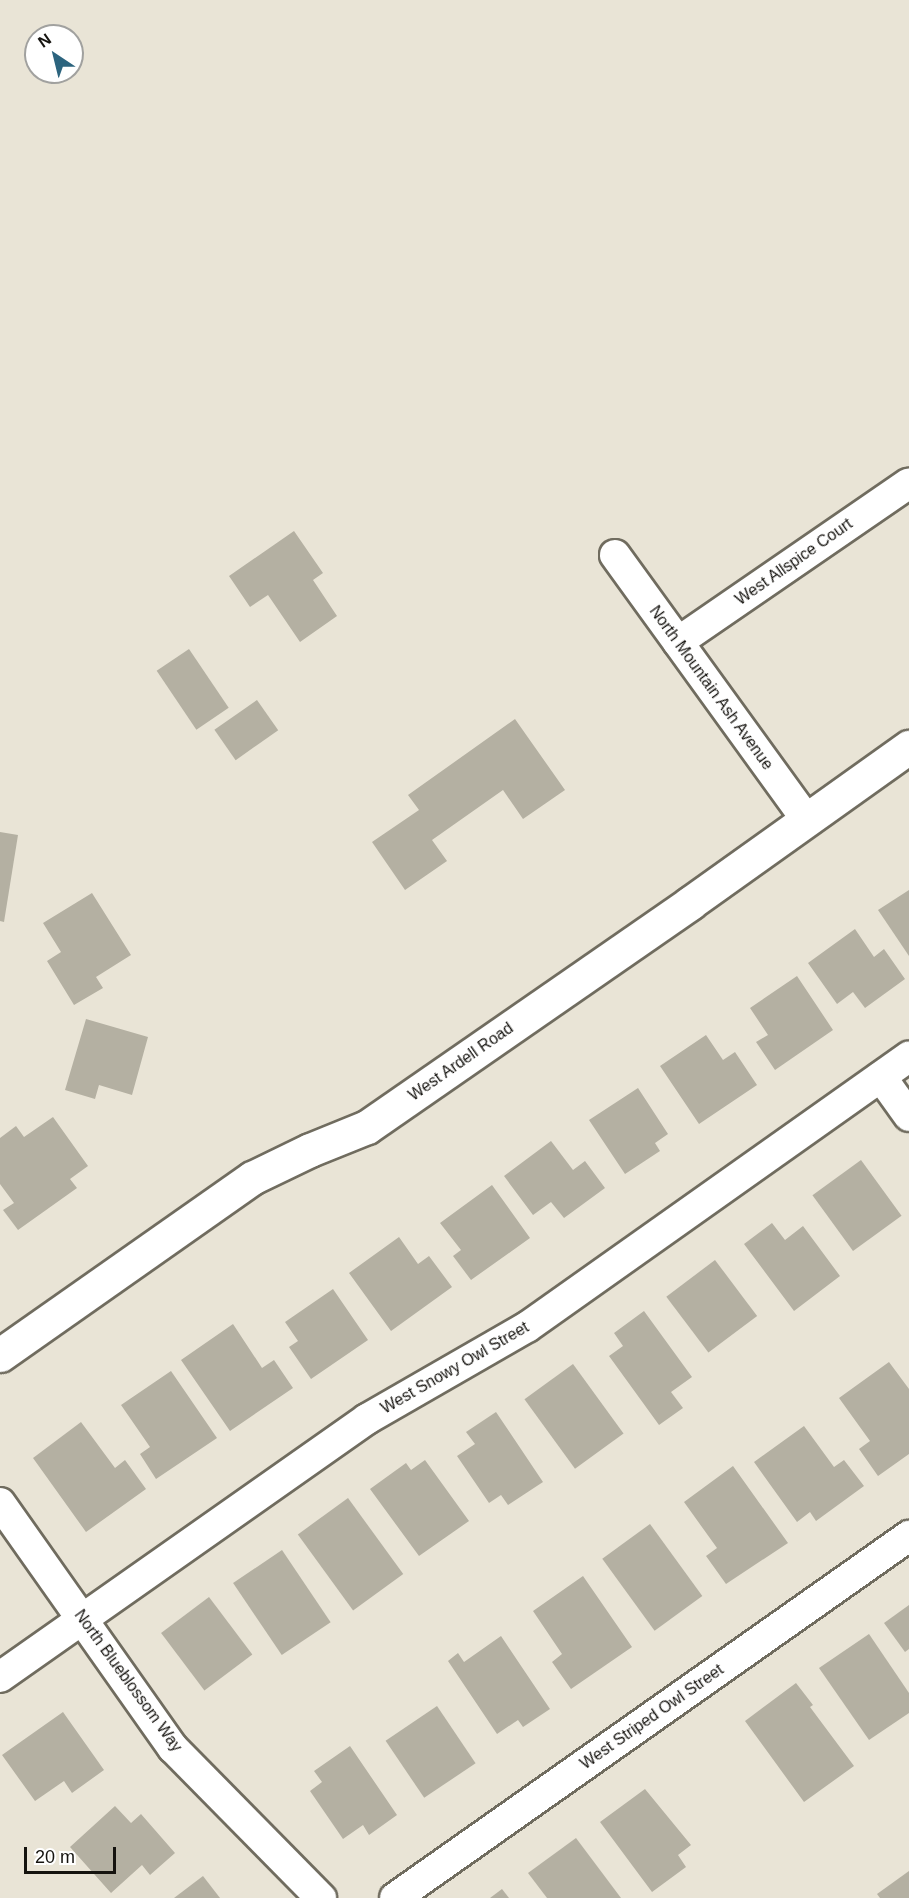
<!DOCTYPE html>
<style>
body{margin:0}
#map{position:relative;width:909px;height:1898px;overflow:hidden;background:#e9e4d6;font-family:Arial,sans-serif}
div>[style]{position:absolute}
.building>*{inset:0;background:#b4b0a2;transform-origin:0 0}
.roads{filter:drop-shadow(2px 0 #706c5f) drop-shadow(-2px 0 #706c5f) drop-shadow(0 2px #706c5f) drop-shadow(0 -2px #706c5f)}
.minor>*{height:30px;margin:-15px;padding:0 15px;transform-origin:15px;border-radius:15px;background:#fff}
.tertiary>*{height:33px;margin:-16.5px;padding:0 16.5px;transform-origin:16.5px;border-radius:16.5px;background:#fff}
span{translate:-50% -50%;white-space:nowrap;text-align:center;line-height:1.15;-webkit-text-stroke:4.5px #fff;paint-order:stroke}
.street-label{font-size:16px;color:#15130f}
.north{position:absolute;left:24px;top:24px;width:60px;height:60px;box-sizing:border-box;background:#fff;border:2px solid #a1a19f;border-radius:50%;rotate:325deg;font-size:16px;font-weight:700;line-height:24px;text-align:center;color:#15130f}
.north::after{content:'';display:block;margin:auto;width:21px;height:27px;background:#2c647e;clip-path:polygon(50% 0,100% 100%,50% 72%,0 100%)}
.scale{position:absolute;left:24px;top:1847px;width:92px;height:27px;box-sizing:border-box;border:3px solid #15130f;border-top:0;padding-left:8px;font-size:18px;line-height:21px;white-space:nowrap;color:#15130f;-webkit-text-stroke:4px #fff;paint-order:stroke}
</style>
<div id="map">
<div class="building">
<i style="clip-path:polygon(294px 531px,323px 573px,313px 580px,337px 616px,300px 642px,268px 595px,250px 607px,229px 576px)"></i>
<i style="left:189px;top:649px;width:71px;height:39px;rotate:56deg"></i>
<i style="left:257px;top:700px;width:37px;height:52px;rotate:55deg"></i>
<i style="clip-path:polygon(515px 719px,565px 790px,523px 819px,503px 790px,432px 840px,447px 861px,405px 890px,372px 842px,419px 810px,408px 795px)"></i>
<i style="clip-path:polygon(0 832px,18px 835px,4px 922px,0 921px)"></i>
<i style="clip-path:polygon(909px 890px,909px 956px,878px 910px)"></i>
<i style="clip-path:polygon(92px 893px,131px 955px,96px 977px,103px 988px,74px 1005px,47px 961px,61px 952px,43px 923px)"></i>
<i style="clip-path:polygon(855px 929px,874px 957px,884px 949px,905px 979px,865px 1008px,853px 992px,837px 1004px,808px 963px)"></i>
<i style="clip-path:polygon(797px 976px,833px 1030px,775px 1070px,756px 1042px,768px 1035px,750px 1008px)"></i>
<i style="clip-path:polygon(86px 1019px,148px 1037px,132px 1095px,99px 1085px,95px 1099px,65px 1090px)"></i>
<i style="clip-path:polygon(706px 1035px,723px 1060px,735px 1052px,757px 1085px,699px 1124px,660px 1066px)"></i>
<i style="clip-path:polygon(638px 1088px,668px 1134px,655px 1143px,660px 1151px,625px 1174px,589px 1120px)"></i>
<i style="clip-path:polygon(53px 1117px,88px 1166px,70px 1179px,77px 1188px,18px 1230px,3px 1210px,14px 1203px,0 1184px,0 1138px,16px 1126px,24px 1137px)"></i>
<i style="clip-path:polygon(551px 1141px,573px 1170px,585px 1161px,605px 1188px,564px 1218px,551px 1202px,533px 1215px,504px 1176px)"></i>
<i style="left:861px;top:1160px;width:69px;height:60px;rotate:54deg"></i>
<i style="clip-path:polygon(492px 1185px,530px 1238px,471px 1280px,453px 1256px,461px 1250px,440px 1223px)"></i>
<i style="clip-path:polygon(772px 1223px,785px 1240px,803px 1226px,840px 1276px,794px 1311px,744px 1244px)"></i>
<i style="clip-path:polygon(399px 1237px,418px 1264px,429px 1256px,452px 1287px,391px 1331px,349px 1273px)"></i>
<i style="left:715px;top:1260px;width:70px;height:61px;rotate:53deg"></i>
<i style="clip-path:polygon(333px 1289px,368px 1340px,311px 1379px,289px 1347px,298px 1341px,285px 1322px)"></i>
<i style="clip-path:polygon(644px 1311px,692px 1377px,671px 1392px,683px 1408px,659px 1425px,609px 1356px,623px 1346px,614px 1333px)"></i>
<i style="clip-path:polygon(233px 1324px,262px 1368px,274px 1360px,293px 1388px,230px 1431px,181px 1360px)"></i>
<i style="clip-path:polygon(889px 1362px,909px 1389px,909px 1454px,878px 1476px,859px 1449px,870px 1441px,839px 1398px)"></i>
<i style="left:573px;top:1364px;width:86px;height:60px;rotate:54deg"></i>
<i style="clip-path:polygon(171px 1371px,217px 1438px,156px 1479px,140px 1454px,150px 1447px,121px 1405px)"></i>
<i style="clip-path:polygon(496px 1412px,543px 1482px,508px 1505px,501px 1495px,489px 1503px,457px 1456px,475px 1444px,466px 1432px)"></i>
<i style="clip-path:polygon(81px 1422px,115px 1468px,125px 1460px,146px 1489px,86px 1532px,33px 1458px)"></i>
<i style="clip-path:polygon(804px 1426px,834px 1467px,844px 1460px,864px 1486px,816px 1521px,810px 1512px,797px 1522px,754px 1462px)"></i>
<i style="clip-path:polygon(425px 1460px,469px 1521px,419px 1556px,370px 1489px,406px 1463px,411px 1470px)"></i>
<i style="clip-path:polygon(733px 1466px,788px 1543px,726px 1584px,706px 1556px,717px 1548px,684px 1502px)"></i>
<i style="left:348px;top:1498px;width:94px;height:62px;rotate:54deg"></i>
<i style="left:650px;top:1524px;width:89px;height:59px;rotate:54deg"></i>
<i style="left:282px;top:1550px;width:87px;height:59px;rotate:56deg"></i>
<i style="clip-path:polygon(583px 1576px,632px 1647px,571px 1689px,552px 1662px,562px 1654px,533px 1611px)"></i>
<i style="left:209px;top:1597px;width:72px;height:60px;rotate:53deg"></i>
<i style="clip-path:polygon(909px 1605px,909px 1649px,905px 1652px,884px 1623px)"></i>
<i style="clip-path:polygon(869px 1634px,909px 1693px,909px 1713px,869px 1740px,819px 1668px)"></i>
<i style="clip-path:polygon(501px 1636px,550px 1709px,523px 1727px,518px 1720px,497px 1734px,448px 1661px,458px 1653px,464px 1662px)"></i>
<i style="clip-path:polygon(796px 1683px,813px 1705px,810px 1707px,854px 1766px,804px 1802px,745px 1721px)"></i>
<i style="left:437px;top:1706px;width:69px;height:62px;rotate:56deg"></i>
<i style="clip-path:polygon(63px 1712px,104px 1770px,72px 1793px,64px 1781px,35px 1801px,2px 1755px)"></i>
<i style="clip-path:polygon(350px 1746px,397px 1815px,369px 1835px,363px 1825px,343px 1839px,310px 1791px,322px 1782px,314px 1771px)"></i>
<i style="clip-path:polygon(645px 1789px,691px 1845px,678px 1855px,686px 1867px,652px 1892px,600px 1822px)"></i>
<i style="clip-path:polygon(115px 1806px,131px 1823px,141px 1814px,175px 1853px,150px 1875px,142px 1865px,111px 1893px,70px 1847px)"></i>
<i style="clip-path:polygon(576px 1838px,621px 1898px,547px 1898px,528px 1873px)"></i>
<i style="clip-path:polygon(909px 1871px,909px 1898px,880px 1898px,877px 1894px)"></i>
<i style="clip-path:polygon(203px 1876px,220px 1898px,174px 1898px)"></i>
<i style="clip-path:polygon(502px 1889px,509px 1898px,490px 1898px)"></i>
</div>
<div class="roads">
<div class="minor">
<i style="left:615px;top:555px;width:327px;rotate:54.1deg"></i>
<i style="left:678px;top:642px;width:280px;rotate:-34.5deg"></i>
<i style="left:881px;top:1077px;width:48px;rotate:54.3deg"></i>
<i style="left:0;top:1503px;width:300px;rotate:54.8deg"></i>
<i style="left:173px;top:1748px;width:211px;rotate:45.4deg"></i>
<i style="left:0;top:1677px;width:449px;rotate:-35.1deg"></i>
<i style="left:367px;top:1419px;width:185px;rotate:-29.9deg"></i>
<i style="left:527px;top:1327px;width:468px;rotate:-35.3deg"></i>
<i style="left:395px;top:1898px;width:629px;rotate:-35.16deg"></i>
</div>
<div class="tertiary">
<i style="left:0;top:1355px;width:308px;rotate:-35.1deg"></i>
<i style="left:252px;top:1178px;width:64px;rotate:-25.8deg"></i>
<i style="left:310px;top:1150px;width:61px;rotate:-22deg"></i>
<i style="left:367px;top:1127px;width:393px;rotate:-34.7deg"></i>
<i style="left:690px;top:903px;width:269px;rotate:-35.5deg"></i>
</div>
</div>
<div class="street-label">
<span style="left:794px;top:562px;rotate:-35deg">West Allspice Court</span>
<span style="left:711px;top:688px;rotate:54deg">North Mountain Ash Avenue</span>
<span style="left:461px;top:1062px;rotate:-35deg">West Ardell Road</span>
<span style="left:455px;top:1368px;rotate:-30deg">West Snowy Owl Street</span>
<span style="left:128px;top:1681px;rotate:54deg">North Blueblossom Way</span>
<span style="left:652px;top:1717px;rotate:-35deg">West Striped Owl Street</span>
</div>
<div class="north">N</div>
<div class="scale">20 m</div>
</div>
